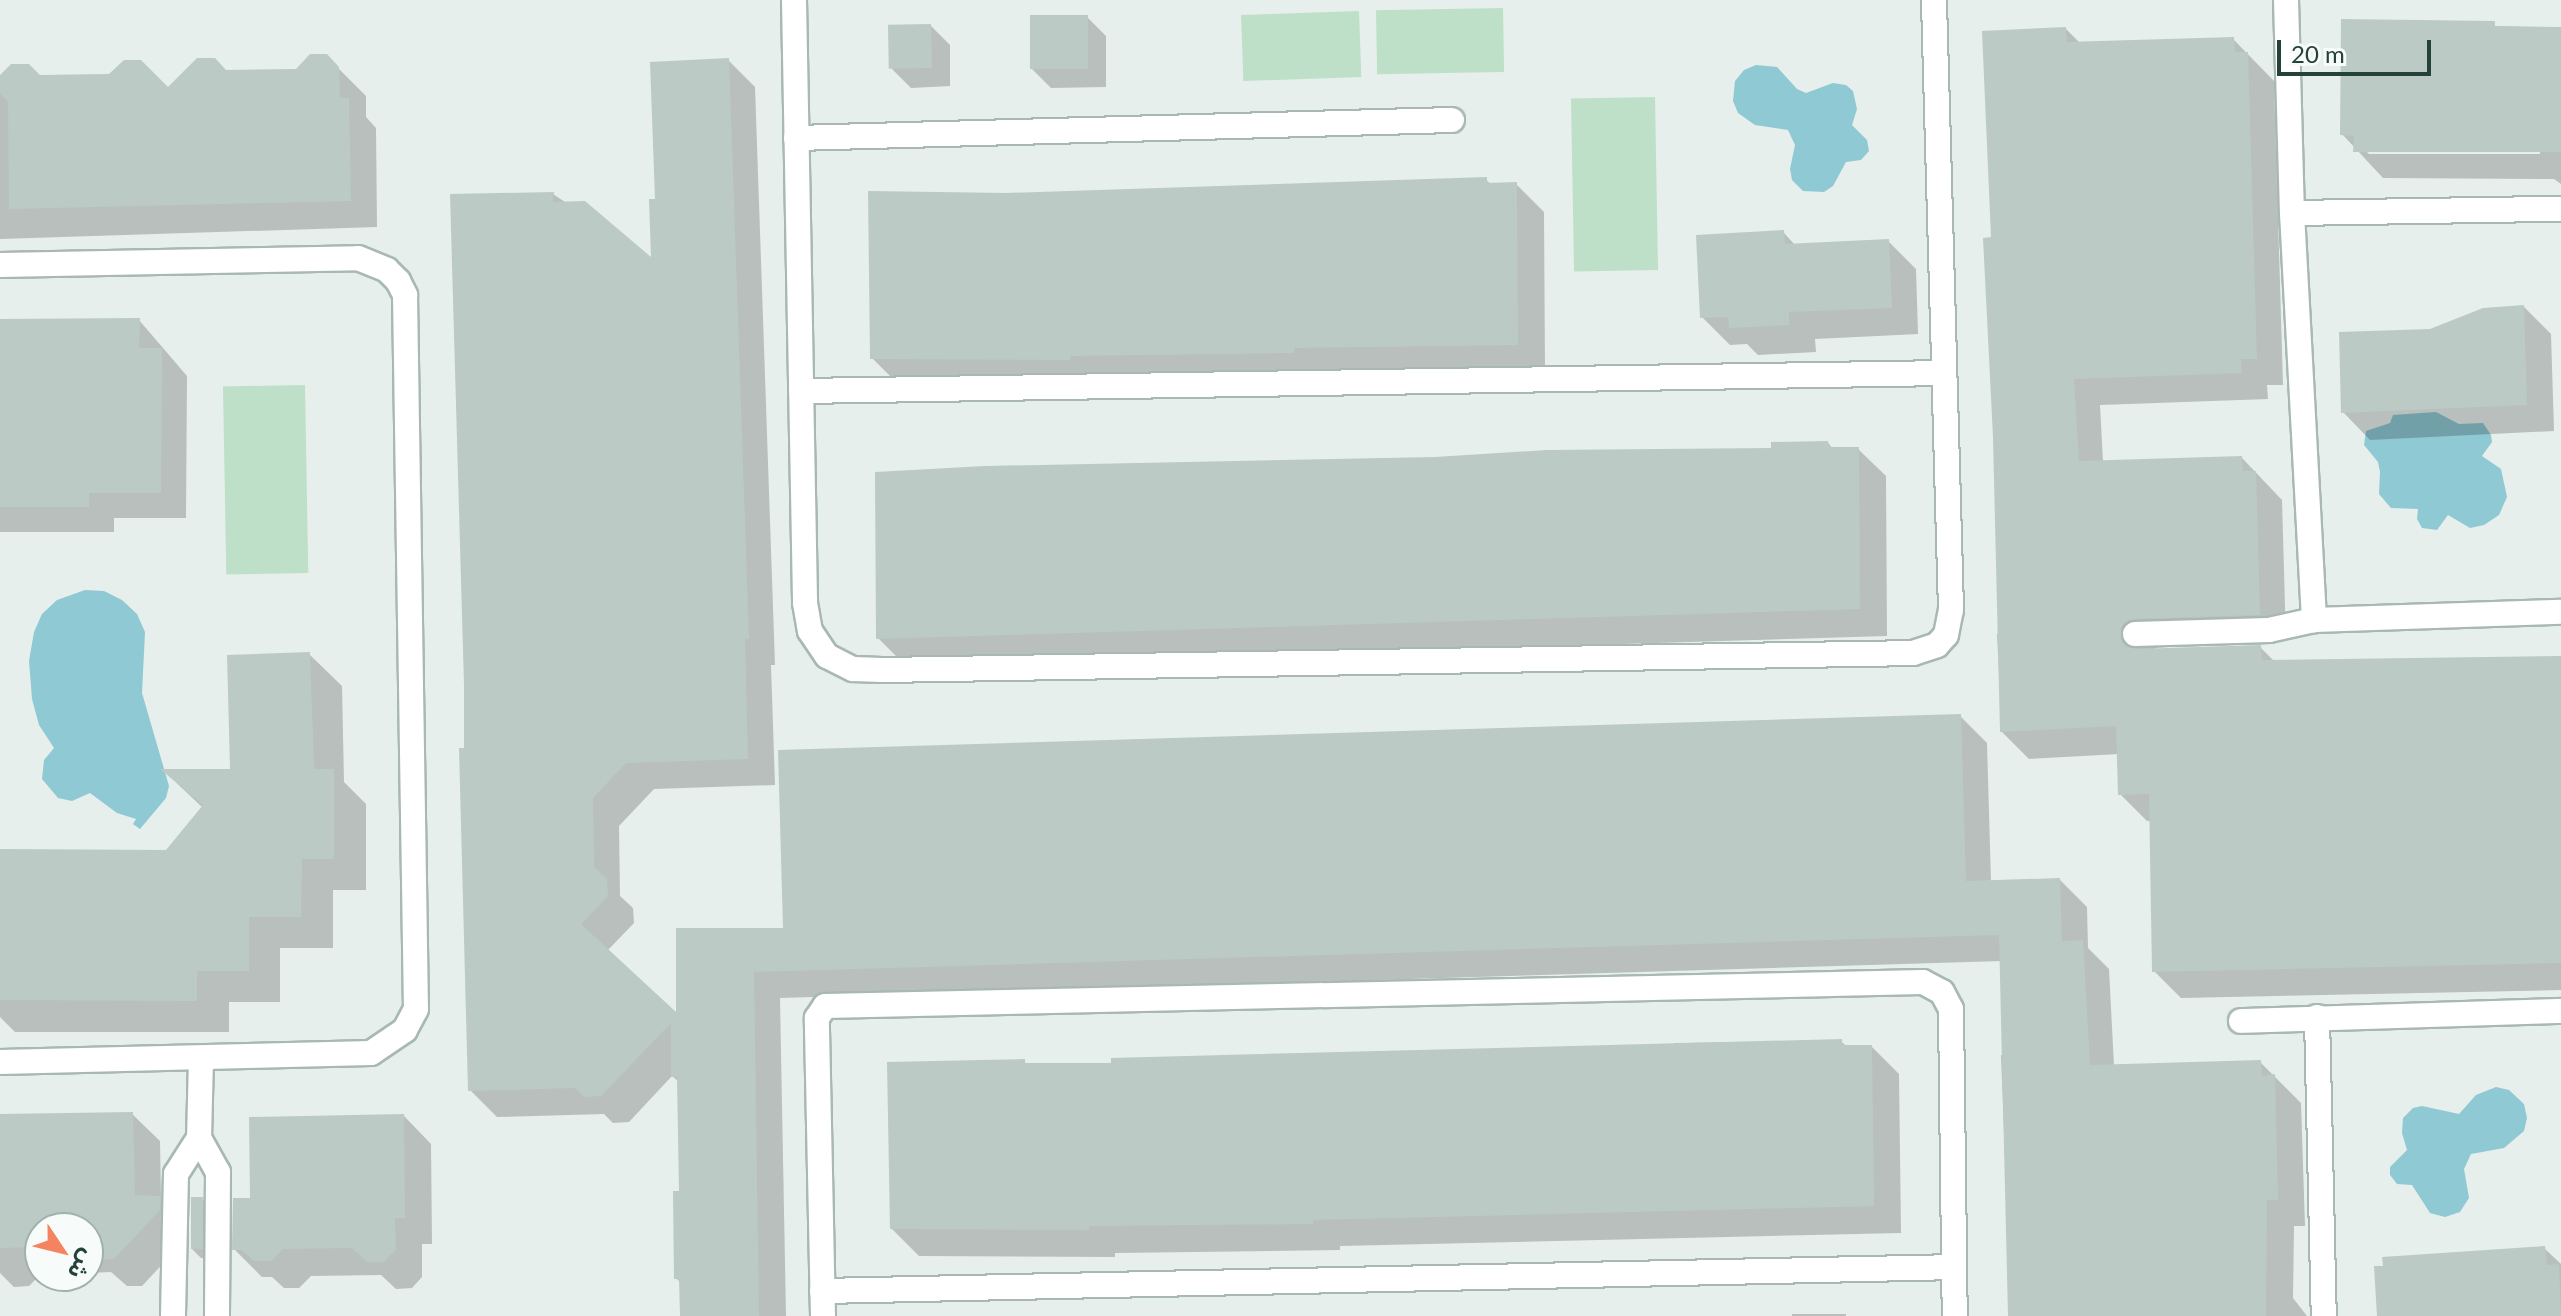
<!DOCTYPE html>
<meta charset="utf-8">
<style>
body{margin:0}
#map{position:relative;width:2561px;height:1316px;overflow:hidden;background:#e6efeb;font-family:Lato,"Noto Sans Arabic",sans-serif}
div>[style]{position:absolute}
.green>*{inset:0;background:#bfe0c8;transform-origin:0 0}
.water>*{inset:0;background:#8ec9d4}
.shadow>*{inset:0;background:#0003;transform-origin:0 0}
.building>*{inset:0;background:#bbcac4;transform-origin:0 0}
.roads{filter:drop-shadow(2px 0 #a8b8b2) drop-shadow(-2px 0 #a8b8b2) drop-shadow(0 2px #a8b8b2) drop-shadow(0 -2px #a8b8b2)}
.minor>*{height:24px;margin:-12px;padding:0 12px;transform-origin:12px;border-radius:12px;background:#fff}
span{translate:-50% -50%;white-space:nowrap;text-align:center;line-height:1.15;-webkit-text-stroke:7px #f7fbf9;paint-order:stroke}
.north{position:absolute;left:24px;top:1212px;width:80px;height:80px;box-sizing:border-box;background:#f7fbf9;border:2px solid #a3b1ad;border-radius:50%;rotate:125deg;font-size:22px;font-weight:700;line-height:32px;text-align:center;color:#24423a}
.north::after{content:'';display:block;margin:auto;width:28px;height:36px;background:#f4845f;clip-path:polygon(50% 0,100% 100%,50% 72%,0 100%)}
.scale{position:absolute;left:2277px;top:40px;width:154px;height:36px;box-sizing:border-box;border:4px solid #24423a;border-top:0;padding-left:10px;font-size:24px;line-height:28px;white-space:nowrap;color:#24423a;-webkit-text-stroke:6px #f7fbf9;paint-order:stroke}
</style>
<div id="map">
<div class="green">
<i style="left:1503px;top:8px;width:64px;height:127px;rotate:89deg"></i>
<i style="left:1359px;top:11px;width:66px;height:118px;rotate:88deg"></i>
<i style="left:1655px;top:97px;width:173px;height:84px;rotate:89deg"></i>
<i style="left:305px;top:385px;width:188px;height:82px;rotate:89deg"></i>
</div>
<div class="water">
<i style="clip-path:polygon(1756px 65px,1777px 67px,1797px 89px,1806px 93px,1833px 83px,1846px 85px,1853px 91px,1857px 109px,1852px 125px,1867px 140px,1869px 151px,1861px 160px,1846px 162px,1833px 186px,1824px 192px,1803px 191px,1792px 180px,1790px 169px,1795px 145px,1788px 130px,1755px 125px,1738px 113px,1733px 101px,1735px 81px,1744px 70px)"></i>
<i style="clip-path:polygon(2436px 412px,2459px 424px,2483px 423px,2491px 435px,2492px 442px,2482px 456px,2501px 469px,2507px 497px,2499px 515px,2484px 525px,2470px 528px,2448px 515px,2437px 530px,2422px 528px,2417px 519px,2418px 509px,2391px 508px,2379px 494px,2380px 472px,2378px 462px,2364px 445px,2366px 431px,2390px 423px,2393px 415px)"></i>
<i style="clip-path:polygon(85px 590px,104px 591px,122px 600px,137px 614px,145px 632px,142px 693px,169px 786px,166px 798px,140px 829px,133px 824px,136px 819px,117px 813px,90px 793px,72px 801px,58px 798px,42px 779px,44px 760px,54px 748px,39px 725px,32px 699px,29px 661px,34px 632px,42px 614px,57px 600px)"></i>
<i style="clip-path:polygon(2496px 1087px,2509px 1090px,2524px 1104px,2527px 1118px,2524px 1131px,2504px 1148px,2471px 1154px,2464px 1169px,2469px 1198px,2460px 1212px,2445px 1217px,2430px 1213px,2412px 1185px,2397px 1184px,2390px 1175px,2390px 1167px,2407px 1150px,2402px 1133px,2403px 1118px,2413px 1108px,2422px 1106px,2459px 1114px,2476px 1095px)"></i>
</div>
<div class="shadow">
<i style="clip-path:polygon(1087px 17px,1106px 36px,1106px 87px,1051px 88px,1032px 69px)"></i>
<i style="clip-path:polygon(evenodd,2343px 22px,2561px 28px,2561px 184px,2554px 179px,2383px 178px,2342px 134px,2343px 22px,2365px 150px,2540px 150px,2540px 154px,2369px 154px,2365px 150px)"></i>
<i style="clip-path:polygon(931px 26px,950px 45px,950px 86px,911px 88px,892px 69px)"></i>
<i style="clip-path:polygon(2066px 29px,2081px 44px,2233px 39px,2274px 81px,2283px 385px,2267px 385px,2268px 399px,2100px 405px,2103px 462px,2242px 458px,2282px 500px,2286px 641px,2161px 645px,2153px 650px,2260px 647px,2275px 662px,2561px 658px,2561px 990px,2181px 998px,2154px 971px,2151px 821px,2147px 821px,2120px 794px,2119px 754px,2029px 759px,2002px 732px,1997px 634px,2001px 634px,1993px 239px)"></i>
<i style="clip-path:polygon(326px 56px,366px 96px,366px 117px,376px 128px,377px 227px,0 239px,0 77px,40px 77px,168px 89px,226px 72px,297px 71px)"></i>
<i style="clip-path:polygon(728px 60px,755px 87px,775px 665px,771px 665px,775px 785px,654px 789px,619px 826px,620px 896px,633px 908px,634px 923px,607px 951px,678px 1017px,785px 930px,1960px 716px,1987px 743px,1991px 882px,2060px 880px,2087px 907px,2088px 948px,2109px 969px,2114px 1066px,2260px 1062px,2301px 1103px,2305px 1226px,2294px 1226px,2293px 1298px,2307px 1316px,2011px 1316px,2001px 1055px,2006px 1055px,2002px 961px,780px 998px,786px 1316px,682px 1316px,681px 1283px,676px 1278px,681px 1193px,679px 1082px,672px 1076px,629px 1122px,613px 1123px,604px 1114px,497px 1117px,470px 1090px,466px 750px,553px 194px,654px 262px,657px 201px)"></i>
<i style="clip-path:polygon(1486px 180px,1492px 185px,1516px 184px,1544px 212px,1545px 372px,900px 386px,872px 358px,1006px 195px)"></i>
<i style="clip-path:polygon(1783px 232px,1796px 246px,1888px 241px,1916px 269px,1918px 334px,1815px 339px,1816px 352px,1758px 355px,1747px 344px,1730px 345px,1702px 317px)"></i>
<i style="clip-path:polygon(2524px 307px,2551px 334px,2554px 431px,2370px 440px,2343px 412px,2430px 331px)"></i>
<i style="clip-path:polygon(139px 320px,187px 376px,186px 518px,114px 518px,114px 532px,0 532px,0 322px)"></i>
<i style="clip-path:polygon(1828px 443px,1833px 449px,1858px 449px,1886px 476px,1887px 636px,906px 666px,878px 638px,1773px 450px)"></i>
<i style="clip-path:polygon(309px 654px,342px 686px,344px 782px,366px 804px,366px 890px,333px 890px,333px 948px,280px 948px,280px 1002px,229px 1002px,229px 1032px,15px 1032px,0 1017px,0 851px,167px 852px,203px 808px,164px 771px,232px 771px)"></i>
<i style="clip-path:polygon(1841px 1041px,1847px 1047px,1872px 1047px,1899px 1074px,1901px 1233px,1340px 1246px,1340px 1250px,1115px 1253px,1115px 1257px,919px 1256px,892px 1229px,1024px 1061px,1028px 1065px,1113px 1065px,1674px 1046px,1674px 1043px)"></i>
<i style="clip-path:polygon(132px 1114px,160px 1141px,161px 1199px,187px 1226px,187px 1238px,142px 1286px,127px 1286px,111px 1272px,88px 1273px,88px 1228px,40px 1228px,40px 1275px,29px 1286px,14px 1287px,0 1273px,0 1117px)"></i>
<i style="clip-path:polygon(404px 1116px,431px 1144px,432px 1244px,422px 1244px,422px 1277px,412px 1288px,396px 1289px,381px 1275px,311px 1276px,299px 1288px,284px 1288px,272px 1277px,262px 1277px,234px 1249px,252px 1200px)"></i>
<i style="clip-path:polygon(202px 1199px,211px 1208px,211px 1258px,201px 1258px,191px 1248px)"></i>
<i style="clip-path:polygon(2544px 1248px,2561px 1264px,2561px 1316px,2379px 1316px)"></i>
<i style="left:1792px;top:1314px;width:54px;height:2px"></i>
</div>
<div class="building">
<i style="left:1088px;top:15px;width:54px;height:58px;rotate:90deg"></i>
<i style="clip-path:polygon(2341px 19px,2495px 21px,2495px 26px,2561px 27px,2561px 152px,2353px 152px,2354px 136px,2340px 135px)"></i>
<i style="left:931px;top:24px;width:44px;height:43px;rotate:89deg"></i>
<i style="clip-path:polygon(2066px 27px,2067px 42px,2234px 37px,2235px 52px,2248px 52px,2257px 359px,2241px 359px,2242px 373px,2074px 379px,2079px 461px,2242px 456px,2243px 471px,2256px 471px,2260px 615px,2134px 619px,2122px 626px,2122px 641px,2135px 649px,2261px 645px,2262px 660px,2561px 656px,2561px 963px,2152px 972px,2149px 794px,2118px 795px,2116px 726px,2000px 732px,1993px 437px,1983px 238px,1991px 237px,1982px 31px)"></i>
<i style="clip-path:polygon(310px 54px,327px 54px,339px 67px,340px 98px,349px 98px,351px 201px,9px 209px,8px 101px,0 94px,0 75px,11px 64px,29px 64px,40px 75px,109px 74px,124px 60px,141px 60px,168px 87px,197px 58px,215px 58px,226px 70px,296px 69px)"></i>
<i style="clip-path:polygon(729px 58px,749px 639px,745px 639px,748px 759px,626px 763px,593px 798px,594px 867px,607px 879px,608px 896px,581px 924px,676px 1012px,676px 928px,783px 928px,778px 750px,1961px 714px,1966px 881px,2060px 878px,2062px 941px,2083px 940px,2090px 1065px,2261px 1060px,2262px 1076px,2275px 1074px,2278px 1200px,2267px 1200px,2266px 1316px,2008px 1316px,1999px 935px,754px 972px,759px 1316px,680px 1316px,679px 1279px,674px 1279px,673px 1191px,679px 1191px,677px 1077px,671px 1077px,671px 1023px,601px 1096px,584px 1097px,575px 1088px,468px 1091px,459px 748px,464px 748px,464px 685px,450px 194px,554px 192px,553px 202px,585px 201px,651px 257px,649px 199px,655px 199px,650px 62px)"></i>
<i style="clip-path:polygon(1487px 177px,1487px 183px,1517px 182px,1518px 345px,1294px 348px,1294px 353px,1070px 356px,1070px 360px,870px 359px,868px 191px,1006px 193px)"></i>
<i style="clip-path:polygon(1784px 230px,1785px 244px,1889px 239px,1892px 308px,1789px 312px,1789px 325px,1729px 328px,1728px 317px,1700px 318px,1696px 235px)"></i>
<i style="clip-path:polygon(2524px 305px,2527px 405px,2341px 413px,2339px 332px,2430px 329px,2483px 308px)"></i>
<i style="clip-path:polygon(140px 318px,139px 348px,162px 348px,161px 493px,89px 493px,89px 507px,0 507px,0 319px)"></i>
<i style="clip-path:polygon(1828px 441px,1829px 447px,1859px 447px,1860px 609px,876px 639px,875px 472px,985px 466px,1435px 457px,1547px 450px,1771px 448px,1771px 442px)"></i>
<i style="clip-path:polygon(310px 652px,314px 769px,334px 769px,334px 859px,302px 859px,301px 917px,249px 917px,249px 971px,197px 971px,197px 1001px,0 1000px,0 849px,166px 850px,203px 805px,160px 769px,230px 769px,227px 655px)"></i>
<i style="clip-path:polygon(1842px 1039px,1842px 1045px,1872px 1045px,1874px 1206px,1313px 1220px,1313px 1224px,1089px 1226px,1089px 1230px,890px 1229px,887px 1062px,1025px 1059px,1025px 1063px,1111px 1063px,1111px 1058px)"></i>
<i style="clip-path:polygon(133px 1112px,135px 1195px,161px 1196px,160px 1210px,114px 1259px,98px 1260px,88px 1251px,88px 1228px,40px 1228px,40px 1247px,0 1248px,0 1114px)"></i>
<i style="clip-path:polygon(404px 1114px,405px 1218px,395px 1218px,396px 1249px,384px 1262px,367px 1262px,352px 1248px,283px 1249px,272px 1261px,254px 1261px,242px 1250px,232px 1250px,233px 1198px,250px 1198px,249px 1117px)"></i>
<i style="left:191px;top:1197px;width:12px;height:52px"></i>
<i style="clip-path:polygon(2545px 1246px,2547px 1265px,2559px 1264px,2561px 1316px,2377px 1316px,2374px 1266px,2383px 1266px,2382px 1257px)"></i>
</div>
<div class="roads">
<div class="minor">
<i style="left:794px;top:0;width:603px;rotate:88.95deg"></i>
<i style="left:805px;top:603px;width:28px;rotate:80deg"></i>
<i style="left:810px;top:631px;width:30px;rotate:56deg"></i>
<i style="left:827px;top:656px;width:29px;rotate:27deg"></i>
<i style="left:853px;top:669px;width:29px;rotate:2deg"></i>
<i style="left:882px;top:670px;width:1031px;rotate:-0.94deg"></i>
<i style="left:1913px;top:653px;width:25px;rotate:-18deg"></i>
<i style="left:1937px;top:645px;width:13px;rotate:-48deg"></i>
<i style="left:1946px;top:635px;width:25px;rotate:-79deg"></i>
<i style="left:1951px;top:610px;width:610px;rotate:-91.6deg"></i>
<i style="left:2286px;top:0;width:213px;rotate:88.4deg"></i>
<i style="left:2292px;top:213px;width:408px;rotate:86.9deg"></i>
<i style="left:796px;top:138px;width:656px;rotate:-1.57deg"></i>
<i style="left:2292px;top:213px;width:269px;rotate:-0.9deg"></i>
<i style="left:0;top:265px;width:358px;rotate:-1.1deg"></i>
<i style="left:358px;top:258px;width:31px;rotate:22deg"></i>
<i style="left:387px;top:270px;width:16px;rotate:45deg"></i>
<i style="left:398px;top:281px;width:16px;rotate:63deg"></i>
<i style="left:405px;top:295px;width:714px;rotate:89.12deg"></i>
<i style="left:416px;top:1009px;width:24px;rotate:118deg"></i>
<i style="left:405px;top:1030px;width:41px;rotate:145.9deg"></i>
<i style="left:371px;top:1053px;width:371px;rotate:178.6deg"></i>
<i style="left:801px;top:391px;width:1143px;rotate:-0.9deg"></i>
<i style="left:2135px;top:634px;width:134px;rotate:-1.7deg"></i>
<i style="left:2269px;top:630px;width:46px;rotate:-12.5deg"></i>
<i style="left:2314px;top:620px;width:247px;rotate:-1.9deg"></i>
<i style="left:2317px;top:1017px;width:299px;rotate:88.7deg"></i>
<i style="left:2241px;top:1021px;width:320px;rotate:-1.8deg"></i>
<i style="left:201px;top:1058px;width:80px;rotate:91.4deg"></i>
<i style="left:199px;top:1138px;width:39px;rotate:61deg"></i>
<i style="left:218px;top:1172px;width:144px;rotate:90.4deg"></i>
<i style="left:822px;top:1291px;width:1132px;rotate:-1.21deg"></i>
<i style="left:173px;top:1316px;width:142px;rotate:-88.8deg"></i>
<i style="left:176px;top:1174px;width:43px;rotate:-57.4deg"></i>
<i style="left:823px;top:1316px;width:298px;rotate:-91.2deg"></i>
<i style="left:817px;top:1018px;width:14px;rotate:-56deg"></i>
<i style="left:825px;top:1006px;width:1098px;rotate:-1.25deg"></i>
<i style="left:1923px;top:982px;width:21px;rotate:28deg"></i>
<i style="left:1942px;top:992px;width:19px;rotate:62deg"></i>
<i style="left:1951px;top:1009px;width:307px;rotate:89.3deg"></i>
</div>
</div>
<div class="north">ش</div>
<div class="scale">20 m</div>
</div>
